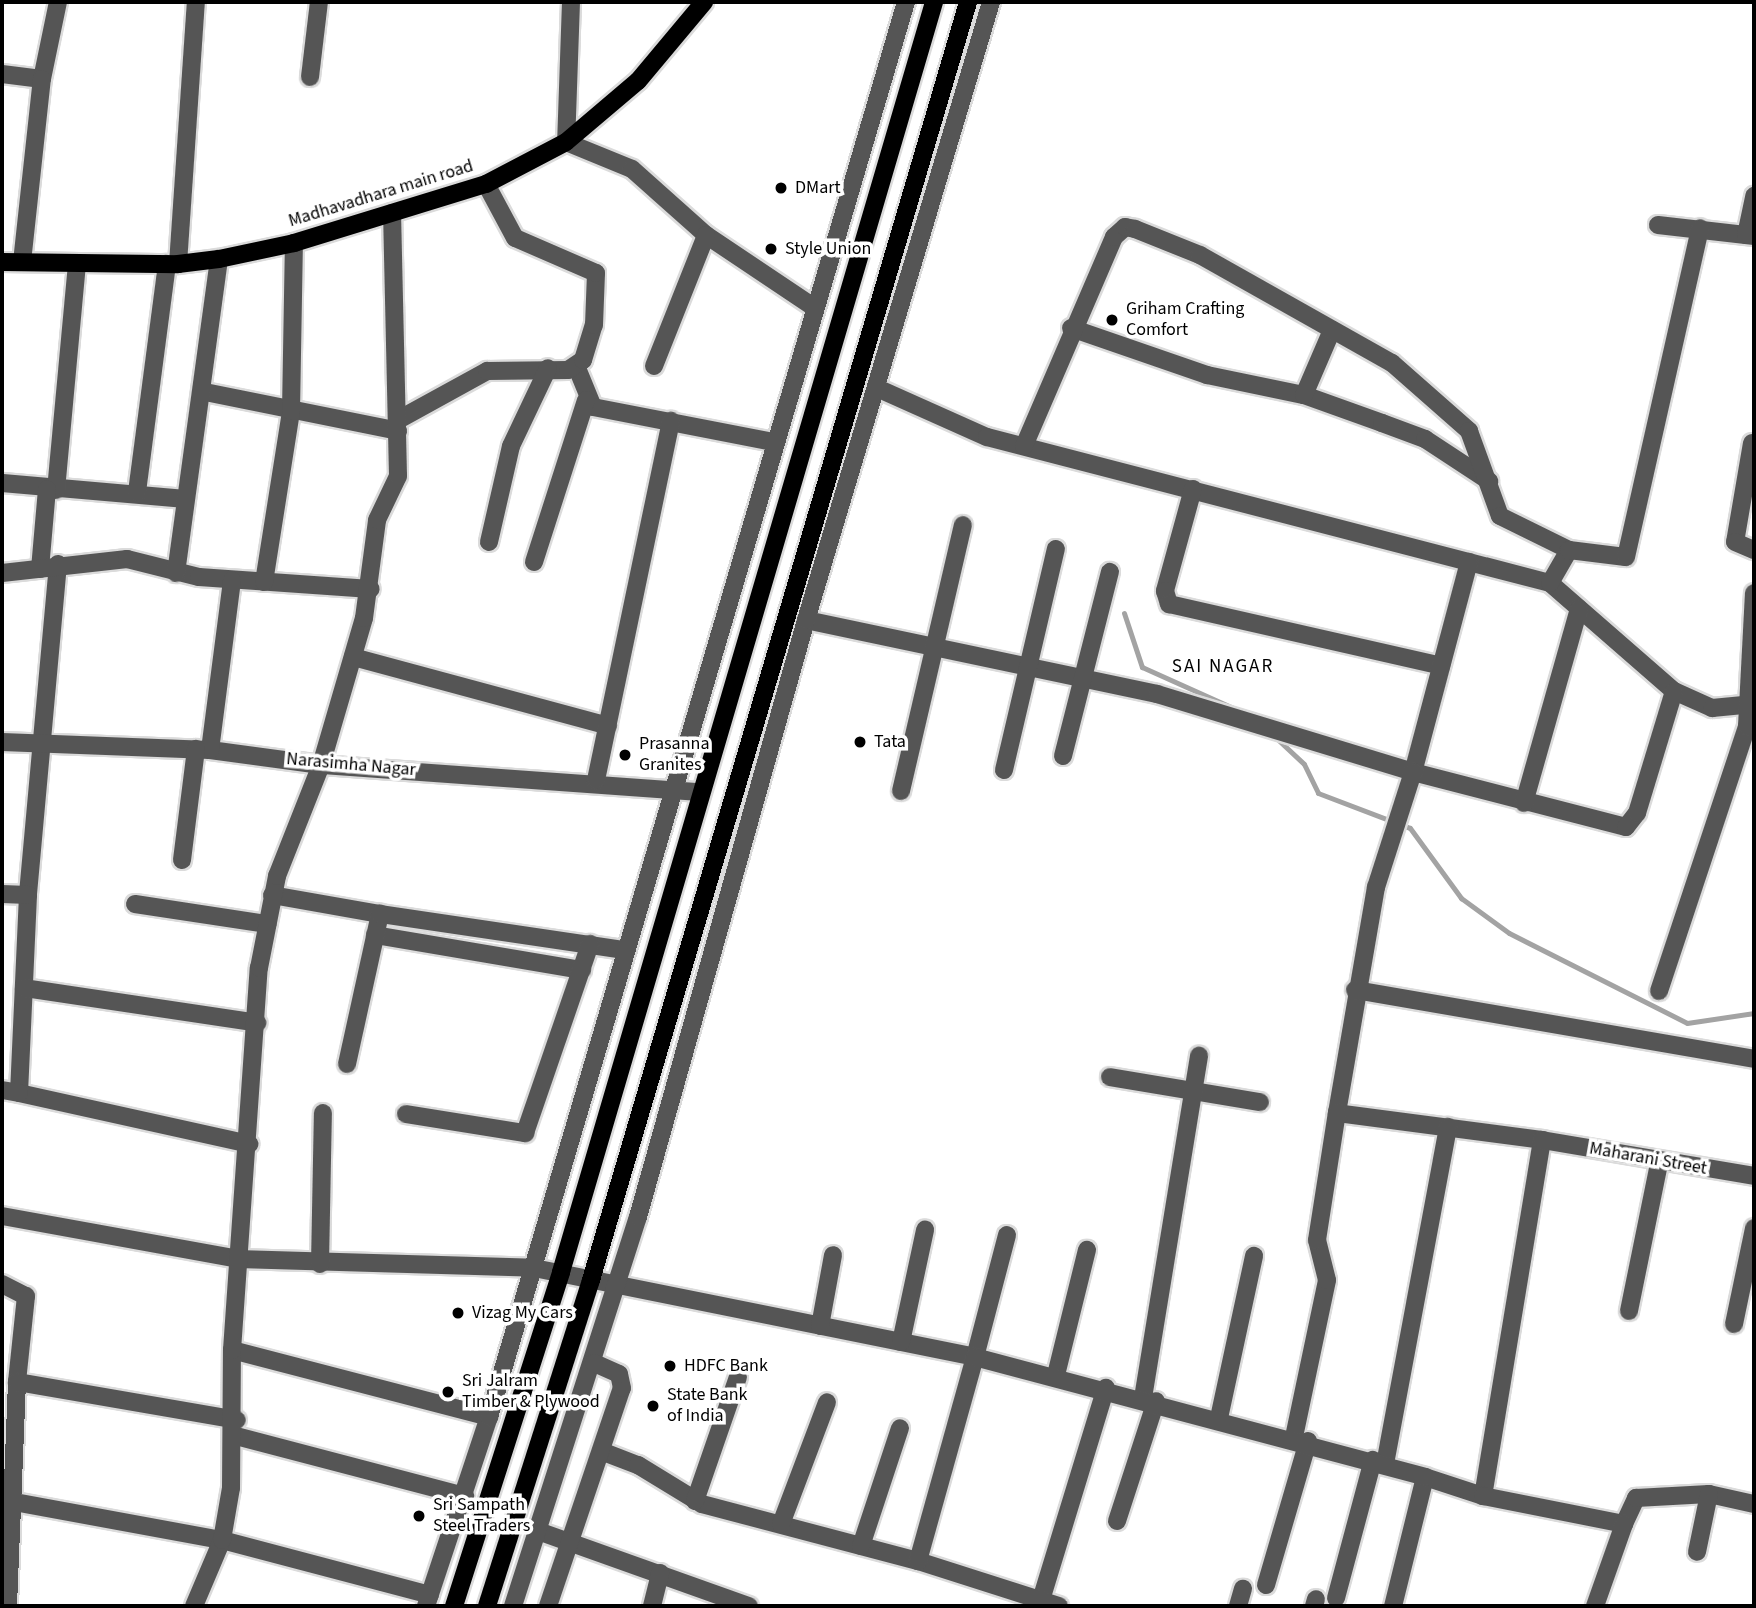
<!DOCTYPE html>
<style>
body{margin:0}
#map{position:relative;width:1756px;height:1608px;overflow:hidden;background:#fff;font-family:"Source Sans 3",sans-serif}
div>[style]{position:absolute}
.stream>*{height:5px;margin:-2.5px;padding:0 2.5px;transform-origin:2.5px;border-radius:2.5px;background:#a3a3a3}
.roads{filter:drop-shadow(2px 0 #dbdbdb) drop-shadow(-2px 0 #dbdbdb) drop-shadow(0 2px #dbdbdb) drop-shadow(0 -2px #dbdbdb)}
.minor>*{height:18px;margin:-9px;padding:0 9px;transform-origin:9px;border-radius:9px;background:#555}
.major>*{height:18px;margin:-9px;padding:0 9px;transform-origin:9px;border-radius:9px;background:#000}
.dots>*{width:19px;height:19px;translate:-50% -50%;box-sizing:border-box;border:4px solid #fff;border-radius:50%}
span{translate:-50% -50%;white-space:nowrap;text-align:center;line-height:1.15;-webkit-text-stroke:7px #fff;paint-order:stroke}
.poi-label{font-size:18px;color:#000}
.left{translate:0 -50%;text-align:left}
.street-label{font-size:18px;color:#000}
.neighbourhood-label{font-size:19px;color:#000;letter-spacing:2px}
.frame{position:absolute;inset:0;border:4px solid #000;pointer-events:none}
</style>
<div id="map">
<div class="stream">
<i style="left:1124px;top:613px;width:57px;rotate:71.6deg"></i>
<i style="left:1142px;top:667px;width:122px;rotate:24.2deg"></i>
<i style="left:1273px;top:735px;width:42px;rotate:43.1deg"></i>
<i style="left:1304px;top:764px;width:32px;rotate:64deg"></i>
<i style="left:1318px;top:793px;width:98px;rotate:20.8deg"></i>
<i style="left:1410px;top:828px;width:87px;rotate:53.9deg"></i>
<i style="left:1461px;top:898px;width:59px;rotate:36.1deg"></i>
<i style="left:1509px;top:933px;width:199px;rotate:26.8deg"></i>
<i style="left:1687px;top:1023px;width:68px;rotate:-8.5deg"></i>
</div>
<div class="roads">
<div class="minor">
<i style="left:571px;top:2px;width:140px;rotate:92deg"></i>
<i style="left:566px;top:142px;width:71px;rotate:22.2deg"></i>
<i style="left:632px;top:169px;width:99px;rotate:41.7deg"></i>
<i style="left:706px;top:235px;width:128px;rotate:33.8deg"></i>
<i style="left:2px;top:74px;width:40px;rotate:7.1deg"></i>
<i style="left:42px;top:79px;width:79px;rotate:-78.3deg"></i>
<i style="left:310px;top:77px;width:76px;rotate:-83.2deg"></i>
<i style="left:1658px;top:225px;width:97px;rotate:6.5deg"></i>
<i style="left:1746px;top:235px;width:40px;rotate:-78deg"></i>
<i style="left:22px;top:262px;width:184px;rotate:-83.8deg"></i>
<i style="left:178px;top:264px;width:263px;rotate:-86.1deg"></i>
<i style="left:1071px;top:328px;width:144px;rotate:19.1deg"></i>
<i style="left:1207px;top:375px;width:99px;rotate:11.7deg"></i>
<i style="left:1304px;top:395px;width:83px;rotate:19.7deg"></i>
<i style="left:1382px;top:423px;width:46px;rotate:20.4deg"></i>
<i style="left:1425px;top:439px;width:77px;rotate:33.3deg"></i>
<i style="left:654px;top:366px;width:141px;rotate:-68.3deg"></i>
<i style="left:577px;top:368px;width:42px;rotate:67.7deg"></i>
<i style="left:593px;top:407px;width:183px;rotate:11deg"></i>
<i style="left:879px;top:389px;width:118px;rotate:24deg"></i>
<i style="left:987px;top:437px;width:582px;rotate:14.54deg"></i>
<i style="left:1550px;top:583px;width:164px;rotate:41.1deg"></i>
<i style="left:1674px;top:691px;width:42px;rotate:24.1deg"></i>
<i style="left:1712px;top:708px;width:42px;rotate:-5.4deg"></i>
<i style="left:205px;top:392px;width:197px;rotate:11.4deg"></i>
<i style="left:1304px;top:395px;width:71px;rotate:-66.7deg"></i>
<i style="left:398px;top:420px;width:102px;rotate:-28.8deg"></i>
<i style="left:487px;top:371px;width:81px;rotate:-0.7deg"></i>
<i style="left:568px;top:370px;width:18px;rotate:-34deg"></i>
<i style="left:583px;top:360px;width:37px;rotate:-73deg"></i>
<i style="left:594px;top:325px;width:52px;rotate:-87.8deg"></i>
<i style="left:596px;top:273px;width:88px;rotate:-156.6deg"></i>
<i style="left:515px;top:238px;width:61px;rotate:-118.2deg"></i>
<i style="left:1752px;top:443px;width:100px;rotate:99.7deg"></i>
<i style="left:1735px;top:542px;width:21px;rotate:23deg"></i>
<i style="left:1024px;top:446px;width:228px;rotate:-66.7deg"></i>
<i style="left:1114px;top:237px;width:15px;rotate:-42deg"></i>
<i style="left:1125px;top:227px;width:10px;rotate:11deg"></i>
<i style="left:1135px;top:229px;width:70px;rotate:21.8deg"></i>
<i style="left:1200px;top:255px;width:220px;rotate:29.4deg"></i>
<i style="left:1392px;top:363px;width:103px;rotate:41.4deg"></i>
<i style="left:1469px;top:431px;width:90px;rotate:70deg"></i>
<i style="left:1500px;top:516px;width:77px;rotate:26.2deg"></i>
<i style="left:2px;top:483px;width:184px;rotate:5deg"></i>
<i style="left:1193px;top:489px;width:106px;rotate:105.4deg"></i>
<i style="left:1165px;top:591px;width:14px;rotate:73deg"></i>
<i style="left:1169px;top:604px;width:279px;rotate:12.8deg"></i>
<i style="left:56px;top:490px;width:227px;rotate:-84.7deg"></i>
<i style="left:137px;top:492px;width:230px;rotate:-82.5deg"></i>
<i style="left:489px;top:542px;width:98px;rotate:-77.1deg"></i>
<i style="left:511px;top:446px;width:86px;rotate:-64.6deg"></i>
<i style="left:534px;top:562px;width:170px;rotate:-72.2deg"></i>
<i style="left:1469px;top:562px;width:217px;rotate:104.9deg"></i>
<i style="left:1413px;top:772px;width:220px;rotate:14.5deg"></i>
<i style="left:1626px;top:827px;width:18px;rotate:-52deg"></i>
<i style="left:1637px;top:813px;width:127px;rotate:-73.1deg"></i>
<i style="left:58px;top:564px;width:332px;rotate:95.2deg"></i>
<i style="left:28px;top:895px;width:198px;rotate:92.6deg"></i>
<i style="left:19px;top:1093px;width:236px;rotate:12.5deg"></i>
<i style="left:40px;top:569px;width:80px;rotate:-85deg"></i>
<i style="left:2px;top:573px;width:126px;rotate:-6.4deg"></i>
<i style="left:127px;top:559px;width:74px;rotate:14deg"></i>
<i style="left:199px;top:577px;width:172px;rotate:4deg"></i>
<i style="left:176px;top:573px;width:317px;rotate:-82.2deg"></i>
<i style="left:264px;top:582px;width:173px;rotate:-81deg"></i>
<i style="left:291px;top:411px;width:168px;rotate:-89deg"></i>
<i style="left:1550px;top:583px;width:38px;rotate:-60deg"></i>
<i style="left:1569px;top:550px;width:57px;rotate:7deg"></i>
<i style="left:1626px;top:557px;width:337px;rotate:-77.3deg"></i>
<i style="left:806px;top:620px;width:359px;rotate:11.9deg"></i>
<i style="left:1157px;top:694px;width:268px;rotate:16.9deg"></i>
<i style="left:1413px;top:772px;width:121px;rotate:107.8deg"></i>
<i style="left:1376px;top:887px;width:229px;rotate:99.8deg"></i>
<i style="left:1337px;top:1113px;width:207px;rotate:7.5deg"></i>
<i style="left:1542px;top:1140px;width:361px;rotate:99.4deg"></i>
<i style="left:1483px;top:1496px;width:61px;rotate:-161.9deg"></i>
<i style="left:1425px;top:1477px;width:133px;rotate:103.9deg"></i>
<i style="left:353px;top:657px;width:264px;rotate:15.1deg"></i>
<i style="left:2px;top:742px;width:208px;rotate:2.2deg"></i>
<i style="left:210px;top:750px;width:112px;rotate:7.7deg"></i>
<i style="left:321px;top:765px;width:381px;rotate:4.1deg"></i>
<i style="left:210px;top:750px;width:171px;rotate:-82.6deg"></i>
<i style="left:1063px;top:756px;width:190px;rotate:-75.7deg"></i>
<i style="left:1004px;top:770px;width:227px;rotate:-76.8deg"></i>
<i style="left:596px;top:780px;width:367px;rotate:-78.2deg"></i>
<i style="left:901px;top:791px;width:273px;rotate:-76.9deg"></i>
<i style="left:1524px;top:803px;width:202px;rotate:-74.2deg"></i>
<i style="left:182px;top:860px;width:112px;rotate:-82.8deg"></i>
<i style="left:2px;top:894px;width:26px;rotate:2deg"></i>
<i style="left:272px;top:895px;width:110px;rotate:10deg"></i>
<i style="left:135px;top:904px;width:134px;rotate:8.6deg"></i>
<i style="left:375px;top:935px;width:210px;rotate:9.6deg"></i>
<i style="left:24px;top:988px;width:236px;rotate:8.5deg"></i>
<i style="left:1355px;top:990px;width:405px;rotate:9.8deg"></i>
<i style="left:1659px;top:991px;width:279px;rotate:-71.6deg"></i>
<i style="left:1747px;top:726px;width:133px;rotate:-87deg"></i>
<i style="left:347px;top:1064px;width:154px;rotate:-77.6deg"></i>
<i style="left:380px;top:914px;width:247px;rotate:8.4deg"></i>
<i style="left:1110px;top:1077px;width:152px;rotate:9.5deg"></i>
<i style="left:2px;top:1090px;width:17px;rotate:10deg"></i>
<i style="left:406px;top:1114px;width:121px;rotate:9.1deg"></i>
<i style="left:525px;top:1133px;width:200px;rotate:-71deg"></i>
<i style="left:1542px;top:1140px;width:215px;rotate:9.6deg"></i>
<i style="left:2px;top:1216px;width:240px;rotate:10.3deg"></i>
<i style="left:238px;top:1259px;width:296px;rotate:1.7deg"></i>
<i style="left:534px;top:1268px;width:450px;rotate:11.4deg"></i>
<i style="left:975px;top:1357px;width:126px;rotate:-75.3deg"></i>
<i style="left:320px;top:1264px;width:151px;rotate:-88.9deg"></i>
<i style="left:2px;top:1284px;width:27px;rotate:27deg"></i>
<i style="left:26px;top:1296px;width:86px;rotate:96deg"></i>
<i style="left:1629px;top:1311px;width:151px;rotate:-78.5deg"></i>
<i style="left:1734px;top:1324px;width:98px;rotate:-78.2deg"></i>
<i style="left:820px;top:1326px;width:72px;rotate:-79.6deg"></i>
<i style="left:901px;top:1342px;width:115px;rotate:-77.9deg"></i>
<i style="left:232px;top:1350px;width:266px;rotate:14.6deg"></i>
<i style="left:1056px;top:1375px;width:129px;rotate:-76.1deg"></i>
<i style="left:1143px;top:1398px;width:347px;rotate:-80.7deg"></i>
<i style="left:1219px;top:1418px;width:166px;rotate:-77.8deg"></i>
<i style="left:236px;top:1436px;width:237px;rotate:14.7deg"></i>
<i style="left:1294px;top:1437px;width:160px;rotate:-78.1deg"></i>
<i style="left:1327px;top:1280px;width:41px;rotate:-104deg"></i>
<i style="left:1317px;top:1240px;width:129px;rotate:-81.1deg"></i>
<i style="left:601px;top:1451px;width:40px;rotate:21deg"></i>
<i style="left:638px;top:1465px;width:75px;rotate:31.4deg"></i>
<i style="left:702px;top:1504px;width:223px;rotate:14.8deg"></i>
<i style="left:1385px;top:1464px;width:343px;rotate:-79.4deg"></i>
<i style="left:1709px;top:1494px;width:46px;rotate:12.5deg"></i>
<i style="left:1483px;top:1496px;width:144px;rotate:11.2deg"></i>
<i style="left:1624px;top:1524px;width:29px;rotate:-65deg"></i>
<i style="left:1636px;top:1498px;width:73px;rotate:-3.1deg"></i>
<i style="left:1709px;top:1494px;width:59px;rotate:101.7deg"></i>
<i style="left:9px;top:1501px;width:217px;rotate:10.4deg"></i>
<i style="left:222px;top:1540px;width:215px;rotate:14.8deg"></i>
<i style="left:695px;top:1501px;width:131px;rotate:-70.9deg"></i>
<i style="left:1117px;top:1521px;width:126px;rotate:-72deg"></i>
<i style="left:781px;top:1524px;width:130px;rotate:-69.3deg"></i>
<i style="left:538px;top:1531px;width:224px;rotate:19.6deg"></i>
<i style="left:861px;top:1546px;width:124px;rotate:-71.7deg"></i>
<i style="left:1266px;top:1585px;width:150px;rotate:-73.7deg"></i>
<i style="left:1336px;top:1598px;width:143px;rotate:-75deg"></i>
<i style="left:1041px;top:1600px;width:222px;rotate:-73deg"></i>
<i style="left:8px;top:1606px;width:224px;rotate:-87.7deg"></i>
<i style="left:17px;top:1382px;width:223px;rotate:9.8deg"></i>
<i style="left:194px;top:1606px;width:72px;rotate:-67deg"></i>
<i style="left:222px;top:1540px;width:53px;rotate:-80.2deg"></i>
<i style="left:231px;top:1488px;width:138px;rotate:-89.6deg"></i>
<i style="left:232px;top:1350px;width:383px;rotate:-86deg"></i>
<i style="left:259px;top:968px;width:94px;rotate:-78.9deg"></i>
<i style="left:277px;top:876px;width:119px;rotate:-68.4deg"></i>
<i style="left:321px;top:765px;width:153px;rotate:-73.7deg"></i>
<i style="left:364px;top:618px;width:99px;rotate:-82.4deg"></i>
<i style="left:377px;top:520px;width:49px;rotate:-64.5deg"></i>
<i style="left:398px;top:476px;width:263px;rotate:-91.3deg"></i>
<i style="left:426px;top:1606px;width:199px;rotate:-71.6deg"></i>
<i style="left:489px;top:1417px;width:1475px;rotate:-73.58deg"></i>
<i style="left:513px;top:1606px;width:409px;rotate:-72.2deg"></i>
<i style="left:638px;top:1217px;width:620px;rotate:-74.28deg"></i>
<i style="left:806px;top:620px;width:645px;rotate:-73.33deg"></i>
<i style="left:548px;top:1606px;width:230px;rotate:-71.3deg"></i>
<i style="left:622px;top:1388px;width:14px;rotate:-102deg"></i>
<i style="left:619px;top:1374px;width:27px;rotate:-156deg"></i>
<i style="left:652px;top:1606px;width:34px;rotate:-76deg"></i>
<i style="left:1059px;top:1606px;width:148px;rotate:-162.3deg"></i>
<i style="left:918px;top:1561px;width:212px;rotate:-74.4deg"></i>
<i style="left:975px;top:1357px;width:466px;rotate:14.9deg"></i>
<i style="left:1238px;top:1606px;width:18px;rotate:-74deg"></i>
<i style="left:1314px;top:1606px;width:7px;rotate:-74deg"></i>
<i style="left:1595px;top:1606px;width:87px;rotate:-70.5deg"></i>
</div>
<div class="major">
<i style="left:2px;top:262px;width:176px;rotate:0.7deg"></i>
<i style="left:178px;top:264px;width:41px;rotate:-7deg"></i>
<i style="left:219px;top:259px;width:77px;rotate:-12deg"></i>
<i style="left:294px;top:243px;width:201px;rotate:-17.1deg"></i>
<i style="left:486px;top:184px;width:90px;rotate:-27.7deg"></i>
<i style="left:566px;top:142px;width:94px;rotate:-40.3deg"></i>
<i style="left:638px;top:81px;width:103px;rotate:-50.1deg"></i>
<i style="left:454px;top:1606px;width:351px;rotate:-72.2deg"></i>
<i style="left:561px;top:1272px;width:1324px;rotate:-73.63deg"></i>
<i style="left:487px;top:1606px;width:342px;rotate:-72.3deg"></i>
<i style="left:591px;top:1280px;width:1332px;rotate:-73.56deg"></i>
</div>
</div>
<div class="dots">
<i style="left:781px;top:188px;background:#000"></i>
<i style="left:771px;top:249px;background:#000"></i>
<i style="left:1112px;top:320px;background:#000"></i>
<i style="left:860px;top:742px;background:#000"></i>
<i style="left:625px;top:755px;background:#000"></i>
<i style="left:458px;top:1313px;background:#000"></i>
<i style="left:670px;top:1366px;background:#000"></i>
<i style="left:448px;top:1392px;background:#000"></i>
<i style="left:653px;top:1406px;background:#000"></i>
<i style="left:419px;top:1516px;background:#000"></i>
</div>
<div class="poi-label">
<span class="left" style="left:795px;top:188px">DMart</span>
<span class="left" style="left:785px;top:249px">Style Union</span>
<span class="left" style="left:1126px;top:320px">Griham Crafting<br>Comfort</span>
<span class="left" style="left:874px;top:742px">Tata</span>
<span class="left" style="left:639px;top:755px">Prasanna<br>Granites</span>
<span class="left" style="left:472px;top:1313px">Vizag My Cars</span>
<span class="left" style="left:684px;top:1366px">HDFC Bank</span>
<span class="left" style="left:462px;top:1392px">Sri Jalram<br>Timber &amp; Plywood</span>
<span class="left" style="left:667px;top:1406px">State Bank<br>of India</span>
<span class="left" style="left:433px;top:1516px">Sri Sampath<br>Steel Traders</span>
</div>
<div class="street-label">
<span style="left:381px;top:194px;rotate:-17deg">Madhavadhara main road</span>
<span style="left:351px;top:765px;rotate:5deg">Narasimha Nagar</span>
<span style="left:1648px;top:1159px;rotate:10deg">Maharani Street</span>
</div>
<div class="neighbourhood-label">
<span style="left:1223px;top:667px">SAI NAGAR</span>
</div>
<div class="frame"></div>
</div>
